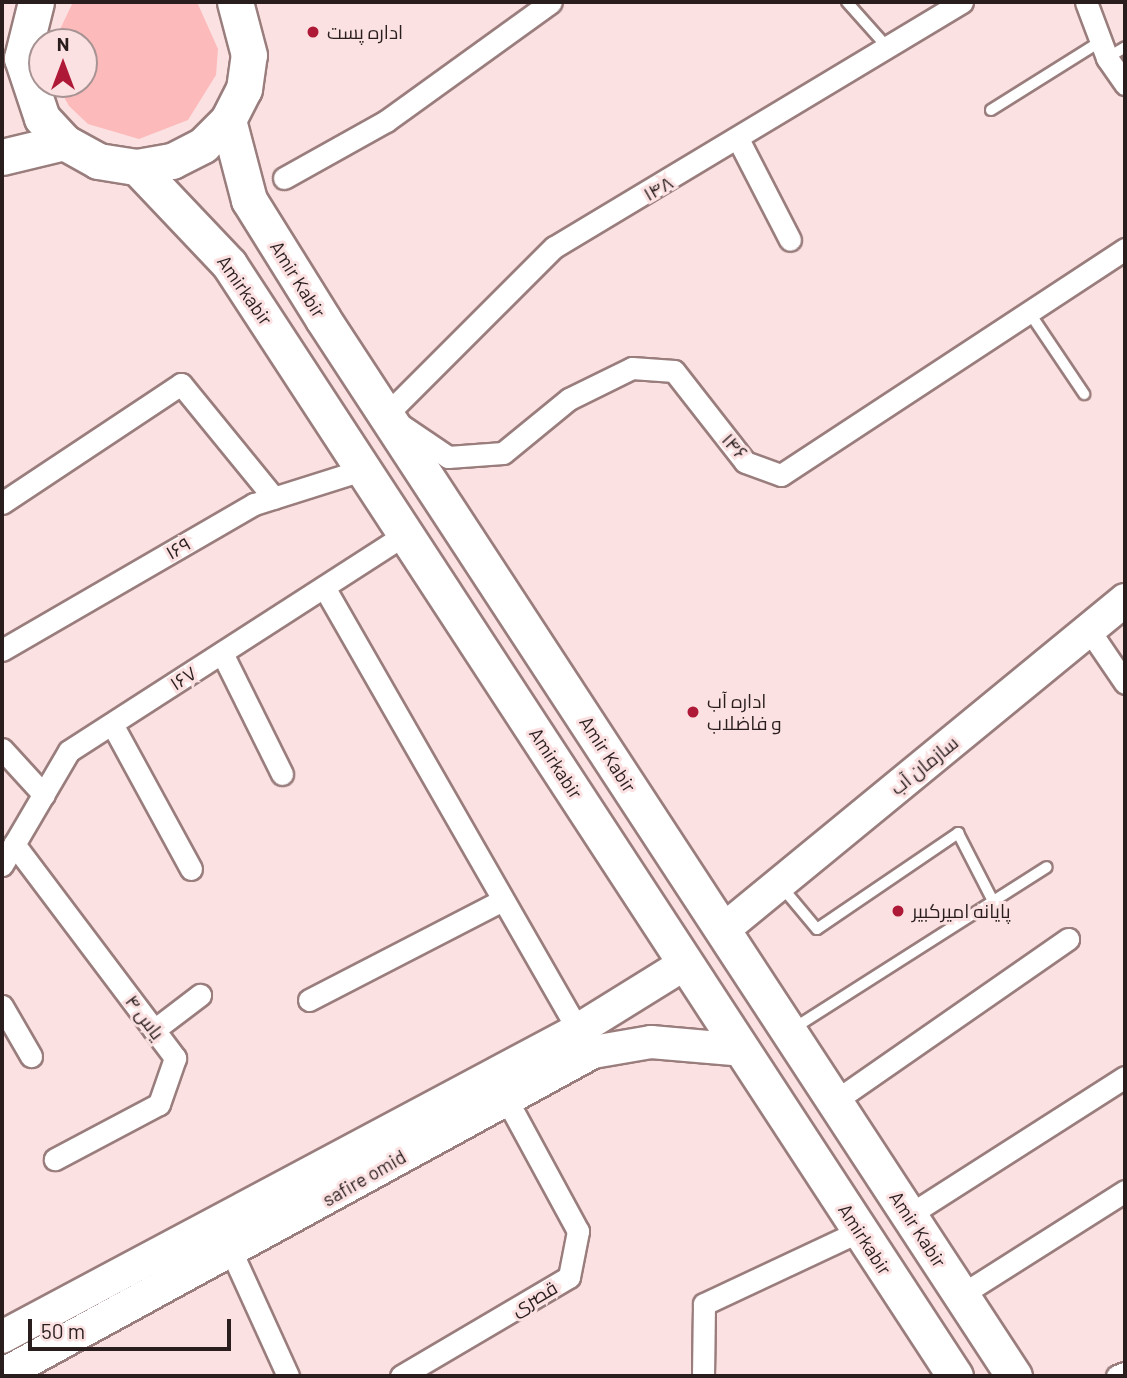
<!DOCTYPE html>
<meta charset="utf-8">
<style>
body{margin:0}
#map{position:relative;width:1127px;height:1378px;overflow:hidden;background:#fbe1e1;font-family:Barlow,Cairo,sans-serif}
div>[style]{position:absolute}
.green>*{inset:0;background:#fcbabb}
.roads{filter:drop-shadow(2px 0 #9a7d7d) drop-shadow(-2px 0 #9a7d7d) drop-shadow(0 2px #9a7d7d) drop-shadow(0 -2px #9a7d7d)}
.lane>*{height:10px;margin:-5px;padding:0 5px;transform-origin:5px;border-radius:5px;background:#fff}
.street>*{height:21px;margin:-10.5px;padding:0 10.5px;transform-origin:10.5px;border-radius:10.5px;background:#fff}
.secondary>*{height:32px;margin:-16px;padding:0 16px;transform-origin:16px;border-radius:16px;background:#fff}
.primary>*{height:35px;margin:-17.5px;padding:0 17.5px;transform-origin:17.5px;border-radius:17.5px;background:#fff}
.dots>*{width:19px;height:19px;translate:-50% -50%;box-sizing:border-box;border:4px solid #fbe1e1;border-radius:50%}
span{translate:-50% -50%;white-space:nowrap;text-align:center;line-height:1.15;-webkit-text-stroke:6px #fbe1e1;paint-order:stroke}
.poi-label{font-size:19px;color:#291d1e}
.left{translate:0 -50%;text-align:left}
.street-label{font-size:19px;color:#291d1e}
.frame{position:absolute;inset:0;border:4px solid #291d1e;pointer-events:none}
.north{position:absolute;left:28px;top:28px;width:70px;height:70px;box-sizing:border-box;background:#fbe1e1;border:2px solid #a79393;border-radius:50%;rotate:0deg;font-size:19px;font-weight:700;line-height:28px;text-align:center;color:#291d1e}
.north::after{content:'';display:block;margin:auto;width:24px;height:32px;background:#ae1937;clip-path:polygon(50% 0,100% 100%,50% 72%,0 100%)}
.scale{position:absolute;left:28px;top:1319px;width:203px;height:32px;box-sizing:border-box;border:4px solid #291d1e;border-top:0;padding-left:9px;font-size:21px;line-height:24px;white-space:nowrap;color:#291d1e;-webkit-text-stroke:5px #fbe1e1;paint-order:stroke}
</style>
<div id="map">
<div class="green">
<i style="clip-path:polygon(73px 2px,197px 2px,218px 49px,216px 75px,188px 120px,139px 139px,88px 124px,69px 106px,57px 84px,84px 84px,84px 42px,54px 42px)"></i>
</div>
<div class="roads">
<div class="lane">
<i style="left:847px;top:2px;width:62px;rotate:48.3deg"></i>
<i style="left:1107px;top:58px;width:21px;rotate:-31deg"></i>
<i style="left:991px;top:110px;width:130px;rotate:-32.1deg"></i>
<i style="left:1029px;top:312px;width:99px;rotate:56.1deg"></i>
<i style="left:781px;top:886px;width:56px;rotate:50.1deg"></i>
<i style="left:817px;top:929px;width:171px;rotate:-34.2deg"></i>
<i style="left:958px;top:833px;width:79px;rotate:62.8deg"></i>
<i style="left:791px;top:1030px;width:303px;rotate:-32.5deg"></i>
</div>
<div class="street">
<i style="left:962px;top:2px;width:476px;rotate:149deg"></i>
<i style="left:554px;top:247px;width:238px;rotate:135deg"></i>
<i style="left:386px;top:415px;width:75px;rotate:34.1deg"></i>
<i style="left:448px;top:457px;width:55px;rotate:-4.2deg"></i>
<i style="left:503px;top:453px;width:85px;rotate:-39.3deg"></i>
<i style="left:569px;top:399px;width:70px;rotate:-26.2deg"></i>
<i style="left:632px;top:368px;width:42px;rotate:4.1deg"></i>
<i style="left:674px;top:371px;width:115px;rotate:52deg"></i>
<i style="left:745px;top:462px;width:38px;rotate:20deg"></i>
<i style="left:781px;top:475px;width:412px;rotate:-33.3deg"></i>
<i style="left:1086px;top:2px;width:60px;rotate:69.4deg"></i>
<i style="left:1107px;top:58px;width:32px;rotate:55deg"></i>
<i style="left:739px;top:141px;width:111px;rotate:62.7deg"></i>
<i style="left:284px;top:178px;width:117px;rotate:-29.2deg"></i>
<i style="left:386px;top:121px;width:203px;rotate:-35.8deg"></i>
<i style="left:2px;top:503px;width:215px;rotate:-33.6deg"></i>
<i style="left:181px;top:384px;width:147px;rotate:50.8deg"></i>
<i style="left:324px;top:587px;width:511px;rotate:60.17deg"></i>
<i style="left:1089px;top:630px;width:64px;rotate:55.8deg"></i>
<i style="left:2px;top:650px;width:291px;rotate:-30.1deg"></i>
<i style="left:254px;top:504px;width:116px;rotate:-17.5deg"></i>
<i style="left:222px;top:653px;width:135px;rotate:63.6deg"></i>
<i style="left:112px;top:724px;width:165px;rotate:61.4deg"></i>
<i style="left:2px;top:749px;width:62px;rotate:47.6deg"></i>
<i style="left:14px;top:844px;width:268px;rotate:53deg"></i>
<i style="left:175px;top:1058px;width:49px;rotate:109.2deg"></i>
<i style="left:159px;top:1104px;width:118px;rotate:152.1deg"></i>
<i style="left:2px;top:865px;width:132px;rotate:-59.6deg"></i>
<i style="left:69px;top:751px;width:402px;rotate:-32.8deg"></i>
<i style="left:309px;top:1000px;width:218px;rotate:-27.3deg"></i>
<i style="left:2px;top:1006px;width:58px;rotate:59.9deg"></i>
<i style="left:154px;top:1030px;width:58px;rotate:-37.3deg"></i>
<i style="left:835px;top:1101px;width:284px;rotate:-34.8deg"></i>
<i style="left:909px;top:1215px;width:256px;rotate:-32.6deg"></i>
<i style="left:232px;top:1253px;width:135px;rotate:65.5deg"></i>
<i style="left:961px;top:1295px;width:194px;rotate:-32.4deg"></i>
<i style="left:401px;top:1376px;width:195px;rotate:-30.5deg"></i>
<i style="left:569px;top:1277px;width:47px;rotate:-78.9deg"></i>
<i style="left:578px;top:1231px;width:162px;rotate:-118.5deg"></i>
<i style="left:703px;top:1376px;width:72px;rotate:-89.2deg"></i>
<i style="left:704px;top:1304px;width:172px;rotate:-25.1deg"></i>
<i style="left:1117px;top:1376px;width:9px;rotate:-21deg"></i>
</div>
<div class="secondary">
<i style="left:723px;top:930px;width:520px;rotate:-39.38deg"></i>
<i style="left:2px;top:1337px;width:653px;rotate:-28.06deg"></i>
<i style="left:578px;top:1030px;width:127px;rotate:-31.8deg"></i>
<i style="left:2px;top:1375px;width:674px;rotate:-28.66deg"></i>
<i style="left:593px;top:1052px;width:59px;rotate:-9.8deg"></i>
<i style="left:651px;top:1042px;width:91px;rotate:5deg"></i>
</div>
<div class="primary">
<i style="left:36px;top:2px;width:58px;rotate:104deg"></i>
<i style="left:22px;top:58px;width:63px;rotate:71.6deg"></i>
<i style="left:42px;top:118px;width:33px;rotate:47deg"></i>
<i style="left:64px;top:142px;width:39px;rotate:29deg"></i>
<i style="left:98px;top:161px;width:39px;rotate:9deg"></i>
<i style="left:137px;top:167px;width:36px;rotate:-10deg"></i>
<i style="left:172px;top:161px;width:35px;rotate:-27deg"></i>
<i style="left:203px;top:145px;width:35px;rotate:-45deg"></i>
<i style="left:228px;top:120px;width:35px;rotate:-63deg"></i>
<i style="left:244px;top:89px;width:34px;rotate:-82deg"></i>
<i style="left:249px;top:55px;width:55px;rotate:-104.8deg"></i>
<i style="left:228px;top:120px;width:83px;rotate:75.3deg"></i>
<i style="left:249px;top:200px;width:140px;rotate:58.1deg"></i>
<i style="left:323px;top:319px;width:1263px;rotate:56.83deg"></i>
<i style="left:2px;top:157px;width:64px;rotate:-13.6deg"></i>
<i style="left:137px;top:167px;width:134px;rotate:46.5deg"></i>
<i style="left:229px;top:264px;width:1328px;rotate:56.86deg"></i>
</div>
</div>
<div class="dots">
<i style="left:313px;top:32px;background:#ae1937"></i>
<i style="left:693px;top:712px;background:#ae1937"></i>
<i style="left:898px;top:911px;background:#ae1937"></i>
</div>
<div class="poi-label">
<span class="left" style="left:327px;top:32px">اداره پست</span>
<span class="left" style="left:707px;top:712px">اداره آب<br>و فاضلاب</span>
<span class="left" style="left:912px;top:911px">پایانه امیرکبیر</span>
</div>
<div class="street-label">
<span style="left:658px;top:188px;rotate:-30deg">۱۴۸</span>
<span style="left:298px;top:279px;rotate:58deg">Amir Kabir</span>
<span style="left:245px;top:290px;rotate:55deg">Amirkabir</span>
<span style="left:735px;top:446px;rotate:48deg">۱۴۶</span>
<span style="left:178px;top:548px;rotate:-30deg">۱۶۹</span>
<span style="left:183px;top:678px;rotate:-33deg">۱۶۷</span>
<span style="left:608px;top:754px;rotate:57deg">Amir Kabir</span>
<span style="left:556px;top:763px;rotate:57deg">Amirkabir</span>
<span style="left:924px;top:765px;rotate:-39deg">سازمان آب</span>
<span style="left:145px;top:1017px;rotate:53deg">یاس ۴</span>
<span style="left:364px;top:1178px;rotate:-30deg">safire omid</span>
<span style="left:918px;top:1229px;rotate:57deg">Amir Kabir</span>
<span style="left:865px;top:1239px;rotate:57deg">Amirkabir</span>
<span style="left:534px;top:1298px;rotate:-30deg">قصری</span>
</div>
<div class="frame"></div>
<div class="north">N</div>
<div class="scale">50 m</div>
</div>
